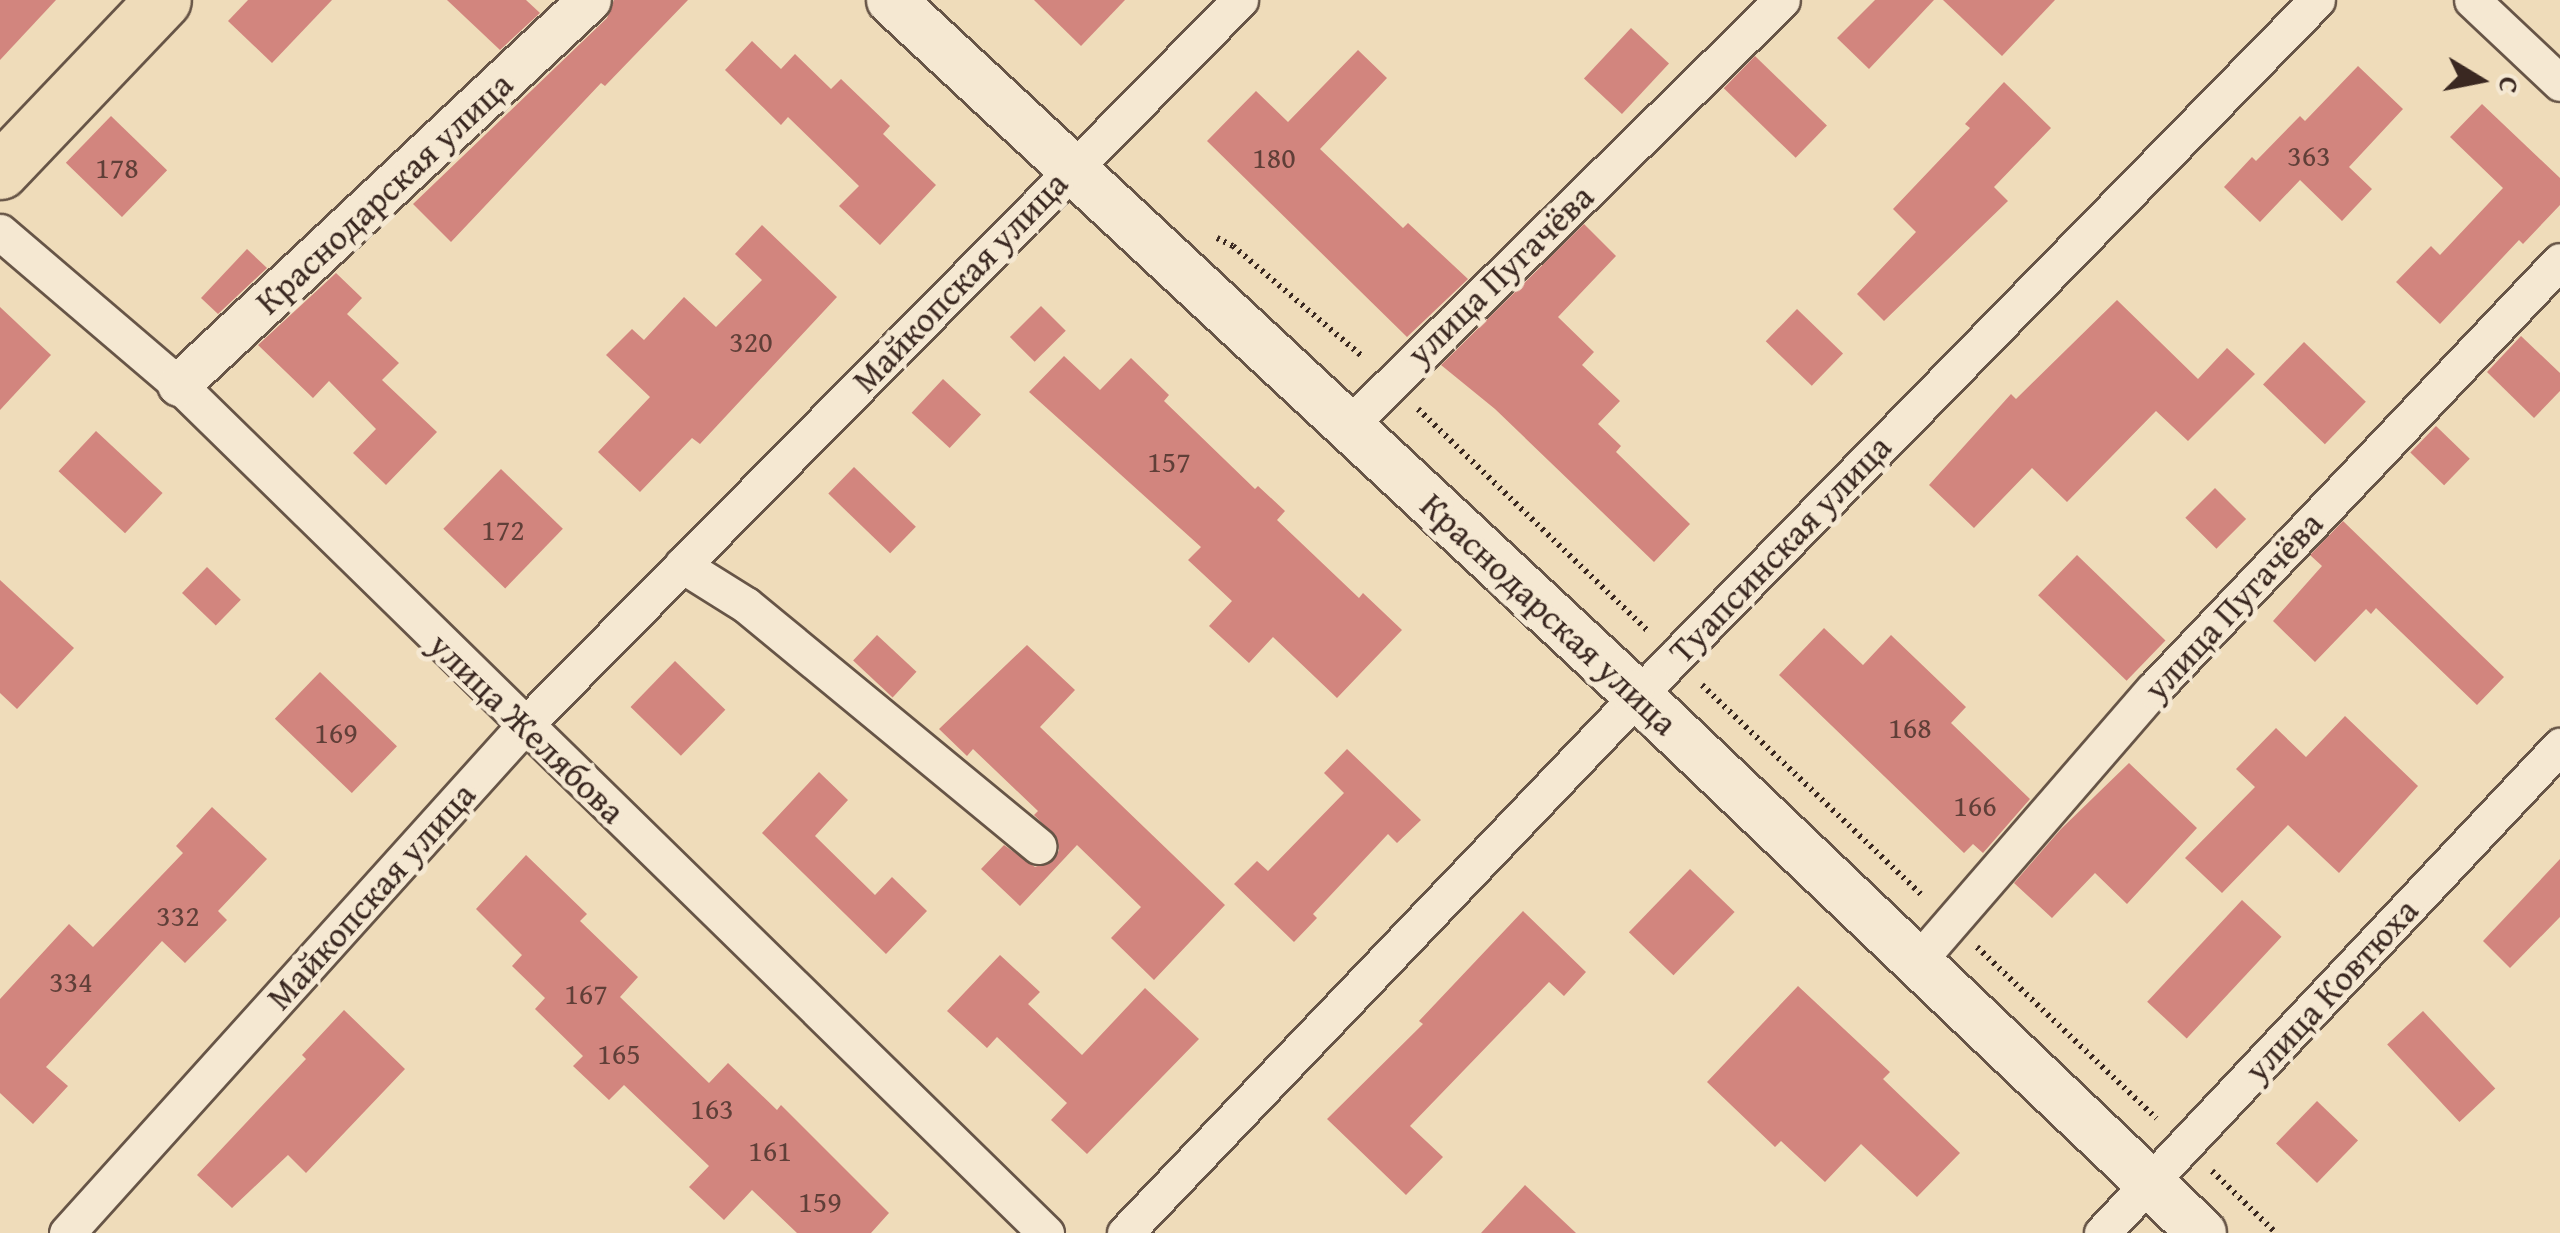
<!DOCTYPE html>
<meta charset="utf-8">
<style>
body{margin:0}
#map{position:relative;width:2560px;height:1233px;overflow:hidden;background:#efdcba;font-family:"Gentium Book Plus",serif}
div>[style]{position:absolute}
.building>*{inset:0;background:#d2857e;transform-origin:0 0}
.path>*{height:6px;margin-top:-3px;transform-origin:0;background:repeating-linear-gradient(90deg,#3a2821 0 2.5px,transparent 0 7.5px)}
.roads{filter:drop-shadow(2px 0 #675547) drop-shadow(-2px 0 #675547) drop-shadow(0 2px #675547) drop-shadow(0 -2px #675547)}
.minor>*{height:35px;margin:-17.5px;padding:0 17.5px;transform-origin:17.5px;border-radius:17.5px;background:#f5e8d2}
.tertiary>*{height:42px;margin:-21px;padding:0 21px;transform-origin:21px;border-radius:21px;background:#f5e8d2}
.secondary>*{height:48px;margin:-24px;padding:0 24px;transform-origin:24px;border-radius:24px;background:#f5e8d2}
.primary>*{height:55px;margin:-27.5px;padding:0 27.5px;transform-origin:27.5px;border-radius:27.5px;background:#efdcba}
span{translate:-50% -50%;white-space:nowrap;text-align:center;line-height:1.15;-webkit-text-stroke:10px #f5e8d2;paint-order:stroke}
.number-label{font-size:30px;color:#603f38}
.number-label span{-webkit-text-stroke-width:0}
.street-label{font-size:35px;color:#3a2821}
.north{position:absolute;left:2430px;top:30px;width:100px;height:100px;-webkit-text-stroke:8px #f5e8d2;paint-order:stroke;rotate:100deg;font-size:28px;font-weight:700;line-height:40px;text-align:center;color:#3a2821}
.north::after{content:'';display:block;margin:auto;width:35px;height:45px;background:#3a2821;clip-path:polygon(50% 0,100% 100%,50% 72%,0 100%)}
</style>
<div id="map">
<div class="building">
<i style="clip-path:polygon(0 0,56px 0,0 60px)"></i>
<i style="clip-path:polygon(248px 0,332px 0,272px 63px,228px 21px)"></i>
<i style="clip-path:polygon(447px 0,526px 0,540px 13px,500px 50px)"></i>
<i style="clip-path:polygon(614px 0,688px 0,605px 86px,601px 83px,451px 242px,413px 204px,607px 18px)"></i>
<i style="clip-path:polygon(1034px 0,1125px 0,1081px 46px)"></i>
<i style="clip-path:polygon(1875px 0,1934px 0,1869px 69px,1837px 38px)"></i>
<i style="clip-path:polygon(1943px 0,2055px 0,2002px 56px)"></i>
<i style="left:1631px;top:28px;width:52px;height:69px;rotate:43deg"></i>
<i style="clip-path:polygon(752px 41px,781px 69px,795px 54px,831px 89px,841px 79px,890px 126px,883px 134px,936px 185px,880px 245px,839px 206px,859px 186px,788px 117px,781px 125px,725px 70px)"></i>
<i style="clip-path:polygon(1358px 50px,1387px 78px,1320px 149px,1403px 228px,1408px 223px,1468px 279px,1407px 337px,1207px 141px,1256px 91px,1288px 122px)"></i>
<i style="left:1755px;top:56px;width:100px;height:45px;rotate:44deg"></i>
<i style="clip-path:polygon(2358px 66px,2403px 109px,2349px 167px,2372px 189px,2342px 221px,2300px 180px,2260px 222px,2224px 187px,2252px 157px,2256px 161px,2300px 116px,2305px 121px)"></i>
<i style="clip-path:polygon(2004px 82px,2051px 128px,1994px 187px,2008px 201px,1884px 321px,1857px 294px,1916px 232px,1893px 209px,1970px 128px,1965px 124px)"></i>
<i style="clip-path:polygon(2482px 104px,2560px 178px,2560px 205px,2523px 244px,2519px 240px,2440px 324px,2396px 282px,2431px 246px,2440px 255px,2503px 188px,2450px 137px)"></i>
<i style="left:111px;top:116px;width:78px;height:65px;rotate:44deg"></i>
<i style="clip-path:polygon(1584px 224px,1616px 256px,1558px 317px,1594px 352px,1582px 365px,1620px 401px,1598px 424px,1621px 446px,1616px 452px,1690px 524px,1654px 562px,1495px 409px,1441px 365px)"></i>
<i style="clip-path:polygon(762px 225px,837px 297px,700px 444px,692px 438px,640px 492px,598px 452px,650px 397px,606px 355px,632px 329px,644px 340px,684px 297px,716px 327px,762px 280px,735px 254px)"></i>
<i style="clip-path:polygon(247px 249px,267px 268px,218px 314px,201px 298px)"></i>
<i style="clip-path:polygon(336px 273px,362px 298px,347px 314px,399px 363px,382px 380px,437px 432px,386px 485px,353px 453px,376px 429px,329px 381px,313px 398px,258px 345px)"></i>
<i style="clip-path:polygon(2117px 300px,2198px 379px,2227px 348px,2255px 374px,2188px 441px,2156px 411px,2067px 502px,2032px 468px,1974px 528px,1929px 485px,2011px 394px,2016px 399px)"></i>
<i style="left:1041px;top:306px;width:35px;height:44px;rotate:45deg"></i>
<i style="clip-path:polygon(0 307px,51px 355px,0 410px)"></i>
<i style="left:1797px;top:309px;width:64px;height:45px;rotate:44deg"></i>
<i style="clip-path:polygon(2521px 336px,2560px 373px,2560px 391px,2534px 418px,2487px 372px)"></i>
<i style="left:2304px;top:342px;width:86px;height:59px;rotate:44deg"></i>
<i style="clip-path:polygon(1064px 356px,1100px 390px,1131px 358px,1169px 395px,1164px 401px,1255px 489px,1258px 486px,1285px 511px,1277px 520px,1359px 598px,1363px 593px,1402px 630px,1337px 698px,1273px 637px,1249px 663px,1209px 626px,1232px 601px,1188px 560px,1201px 547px,1029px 392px)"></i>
<i style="left:943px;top:379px;width:52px;height:46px;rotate:43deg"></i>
<i style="left:2436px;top:426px;width:47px;height:37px;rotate:44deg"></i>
<i style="left:96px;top:431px;width:91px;height:55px;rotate:43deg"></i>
<i style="left:854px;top:467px;width:86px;height:37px;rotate:44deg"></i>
<i style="left:501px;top:469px;width:86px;height:83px;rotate:44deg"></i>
<i style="left:2215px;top:488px;width:44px;height:42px;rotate:45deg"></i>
<i style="clip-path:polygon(2343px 521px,2504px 677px,2477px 705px,2376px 608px,2371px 614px,2366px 609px,2315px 662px,2273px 621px,2322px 566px,2310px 555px)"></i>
<i style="left:2077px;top:555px;width:123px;height:56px;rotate:44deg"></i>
<i style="left:207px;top:567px;width:47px;height:36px;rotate:44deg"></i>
<i style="clip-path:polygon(0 580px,74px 648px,17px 709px,0 693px)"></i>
<i style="clip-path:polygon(1824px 628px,1863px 665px,1891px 635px,1966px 707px,1951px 723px,2030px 799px,1983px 853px,1973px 844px,1964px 853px,1779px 675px)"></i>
<i style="left:877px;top:635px;width:54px;height:35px;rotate:43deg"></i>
<i style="clip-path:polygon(1027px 645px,1075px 690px,1040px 727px,1225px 905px,1154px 980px,1111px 938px,1141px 907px,1077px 845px,1020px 906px,981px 869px,1004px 845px,1035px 867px,1054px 860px,1059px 850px,1057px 838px,1034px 815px,1038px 811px,973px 749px,967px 756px,939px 729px)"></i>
<i style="left:675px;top:661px;width:70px;height:64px;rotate:44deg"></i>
<i style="left:320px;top:672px;width:107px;height:65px;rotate:44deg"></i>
<i style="clip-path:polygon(2345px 716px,2418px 786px,2339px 873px,2288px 825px,2222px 893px,2185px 858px,2255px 787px,2236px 769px,2276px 728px,2306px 757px)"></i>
<i style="clip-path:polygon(1347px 749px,1421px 820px,1397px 843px,1388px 834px,1313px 914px,1317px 918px,1294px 942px,1234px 884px,1257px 861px,1268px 871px,1344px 793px,1324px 773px)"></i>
<i style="clip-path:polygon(2129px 763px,2197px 828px,2127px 904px,2095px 873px,2052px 918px,2014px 883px,2061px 829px)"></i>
<i style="clip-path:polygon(819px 772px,848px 800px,815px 836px,875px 895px,892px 877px,927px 911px,886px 954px,762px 833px)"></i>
<i style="clip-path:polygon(212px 807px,267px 859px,218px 911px,227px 920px,185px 963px,162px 941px,46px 1067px,68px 1086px,33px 1124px,0 1093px,0 999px,69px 924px,93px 947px,183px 853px,176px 846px)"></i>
<i style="clip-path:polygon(526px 855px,587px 914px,580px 921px,638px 977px,620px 997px,709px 1083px,728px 1063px,777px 1110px,781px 1105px,889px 1213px,871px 1233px,797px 1233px,752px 1190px,724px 1220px,689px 1187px,709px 1166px,624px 1085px,609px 1100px,573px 1066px,583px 1056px,535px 1009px,545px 998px,512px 966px,522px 955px,476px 909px)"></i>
<i style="clip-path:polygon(2560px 859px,2560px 917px,2510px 968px,2483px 941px)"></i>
<i style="left:1690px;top:869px;width:62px;height:88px;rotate:44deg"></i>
<i style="left:2242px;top:900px;width:54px;height:139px;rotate:43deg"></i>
<i style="clip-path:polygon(1523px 911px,1586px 972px,1564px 996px,1549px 982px,1410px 1126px,1443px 1157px,1406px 1195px,1327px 1119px,1423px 1024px,1419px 1021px)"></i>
<i style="clip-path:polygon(1000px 955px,1040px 992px,1028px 1004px,1082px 1055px,1145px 988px,1199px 1039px,1087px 1154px,1051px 1120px,1067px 1103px,997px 1037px,987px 1048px,947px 1011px)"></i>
<i style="clip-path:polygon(1798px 986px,1890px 1072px,1883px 1079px,1960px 1153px,1917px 1197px,1861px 1144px,1825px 1182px,1781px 1141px,1775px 1147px,1707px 1082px)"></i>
<i style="clip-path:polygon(344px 1010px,405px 1069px,306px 1173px,288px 1155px,232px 1208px,197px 1175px,306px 1059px,302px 1055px)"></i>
<i style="left:2423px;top:1011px;width:106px;height:49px;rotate:47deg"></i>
<i style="left:2317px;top:1101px;width:57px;height:59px;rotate:44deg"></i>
<i style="clip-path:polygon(1525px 1185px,1576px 1233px,1481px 1233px)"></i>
</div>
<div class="path">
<i style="left:1217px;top:238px;width:18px;rotate:27deg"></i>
<i style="left:1233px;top:246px;width:170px;rotate:40.5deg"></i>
<i style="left:1418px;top:409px;width:318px;rotate:44deg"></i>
<i style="left:1702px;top:685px;width:307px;rotate:43.7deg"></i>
<i style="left:1977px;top:947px;width:248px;rotate:43.7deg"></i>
<i style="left:2212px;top:1171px;width:89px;rotate:44.1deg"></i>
</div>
<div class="roads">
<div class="minor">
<i style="left:2472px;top:0;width:121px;rotate:43.3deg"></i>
<i style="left:0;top:232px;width:235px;rotate:40.5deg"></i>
<i style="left:179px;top:385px;width:1213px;rotate:44.37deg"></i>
<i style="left:1348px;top:426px;width:608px;rotate:-44.47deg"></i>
<i style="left:682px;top:565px;width:75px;rotate:32deg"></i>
<i style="left:746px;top:605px;width:379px;rotate:39.5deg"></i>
<i style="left:1917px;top:962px;width:360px;rotate:-49.1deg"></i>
<i style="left:2153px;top:690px;width:591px;rotate:-46.51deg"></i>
<i style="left:67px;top:1233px;width:683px;rotate:-47.97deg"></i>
<i style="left:524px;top:726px;width:1020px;rotate:-45.4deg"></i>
<i style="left:1125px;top:1233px;width:795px;rotate:-46.33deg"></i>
<i style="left:1674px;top:658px;width:920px;rotate:-45.66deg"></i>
<i style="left:2102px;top:1233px;width:669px;rotate:-46.76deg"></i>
</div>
<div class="tertiary">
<i style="left:179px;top:385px;width:563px;rotate:-43.13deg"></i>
</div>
<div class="secondary">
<i style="left:891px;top:0;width:1020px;rotate:42.97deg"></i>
<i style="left:1637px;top:695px;width:780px;rotate:43.6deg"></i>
</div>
<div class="primary">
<i style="left:0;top:171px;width:236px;rotate:-46.4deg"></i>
</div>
</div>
<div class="number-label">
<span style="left:2309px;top:155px">363</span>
<span style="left:1274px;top:157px">180</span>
<span style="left:117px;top:167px">178</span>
<span style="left:751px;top:341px">320</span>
<span style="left:1169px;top:461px">157</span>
<span style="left:503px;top:529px">172</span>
<span style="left:1910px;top:727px">168</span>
<span style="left:336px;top:732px">169</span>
<span style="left:1975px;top:805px">166</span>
<span style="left:178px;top:915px">332</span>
<span style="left:71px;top:981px">334</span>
<span style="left:586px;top:993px">167</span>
<span style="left:619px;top:1053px">165</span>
<span style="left:712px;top:1108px">163</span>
<span style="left:770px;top:1150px">161</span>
<span style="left:820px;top:1201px">159</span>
</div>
<div class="street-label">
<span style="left:384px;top:193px;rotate:-43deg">Краснодарская улица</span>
<span style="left:1500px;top:275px;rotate:-44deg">улица Пугачёва</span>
<span style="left:960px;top:282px;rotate:-46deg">Майкопская улица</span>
<span style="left:1780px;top:549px;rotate:-46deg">Туапсинская улица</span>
<span style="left:2233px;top:606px;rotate:-47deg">улица Пугачёва</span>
<span style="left:1549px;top:614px;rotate:43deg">Краснодарская улица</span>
<span style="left:527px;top:728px;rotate:44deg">улица Желябова</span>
<span style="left:371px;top:896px;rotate:-48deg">Майкопская улица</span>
<span style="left:2331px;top:990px;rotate:-47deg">улица Ковтюха</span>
</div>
<div class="north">С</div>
</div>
